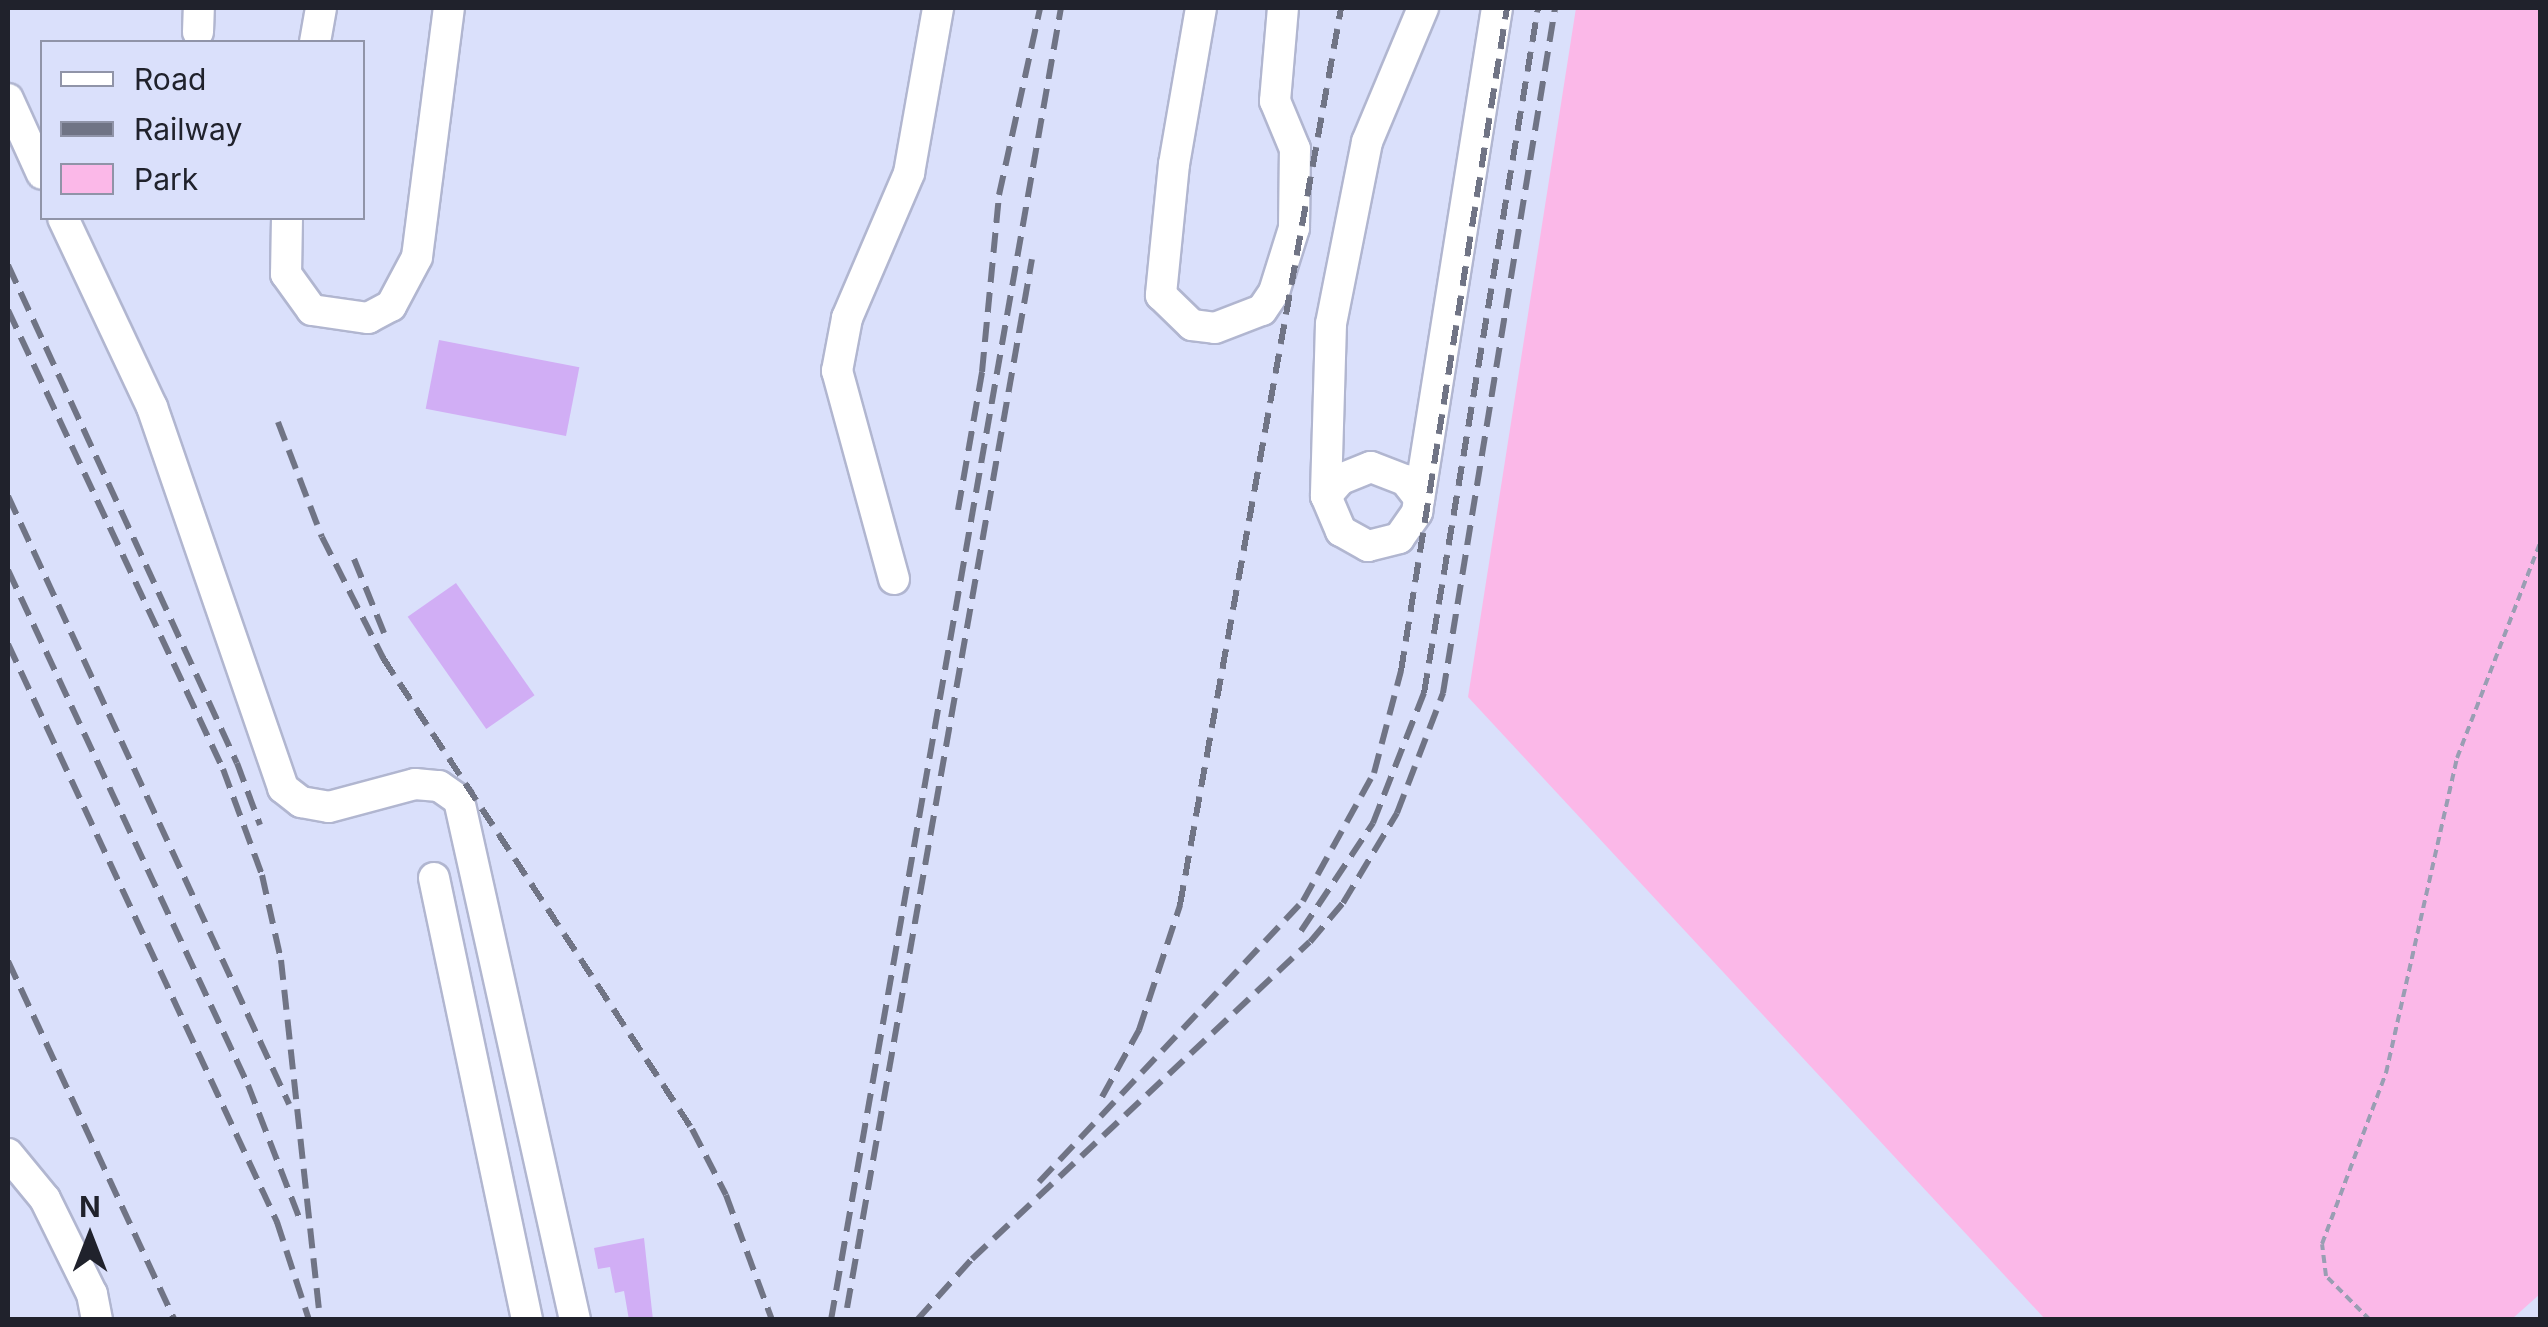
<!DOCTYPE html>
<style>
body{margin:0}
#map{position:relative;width:2548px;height:1327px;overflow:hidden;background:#dae0fb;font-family:Inter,sans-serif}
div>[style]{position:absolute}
.green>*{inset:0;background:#fbb8e8}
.building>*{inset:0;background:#d1aef5;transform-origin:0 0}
.path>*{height:4px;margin-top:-2px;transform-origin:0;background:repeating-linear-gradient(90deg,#999eb3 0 8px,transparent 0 13px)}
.roads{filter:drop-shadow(2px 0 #b1b6d0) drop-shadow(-2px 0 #b1b6d0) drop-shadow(0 2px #b1b6d0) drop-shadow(0 -2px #b1b6d0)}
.minor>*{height:30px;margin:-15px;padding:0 15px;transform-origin:15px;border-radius:15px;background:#fff}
.rail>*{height:6px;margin-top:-3px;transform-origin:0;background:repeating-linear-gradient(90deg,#707485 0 20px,transparent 0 30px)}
span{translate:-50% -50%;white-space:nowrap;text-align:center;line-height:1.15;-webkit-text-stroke:10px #dae0fb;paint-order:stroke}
.frame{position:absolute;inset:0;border:10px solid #20222c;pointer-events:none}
.legend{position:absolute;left:40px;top:40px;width:325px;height:180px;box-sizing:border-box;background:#dae0fb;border:2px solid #9094a8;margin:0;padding:12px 18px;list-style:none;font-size:30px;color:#20222c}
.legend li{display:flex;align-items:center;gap:20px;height:50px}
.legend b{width:50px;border:2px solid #9094a8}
.north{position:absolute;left:40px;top:1187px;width:100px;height:100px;-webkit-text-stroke:8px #dae0fb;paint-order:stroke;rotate:0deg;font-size:28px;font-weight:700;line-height:40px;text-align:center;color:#20222c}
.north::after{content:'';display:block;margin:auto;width:35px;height:45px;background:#20222c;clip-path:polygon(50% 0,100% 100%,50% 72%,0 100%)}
</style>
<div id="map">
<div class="green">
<i style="clip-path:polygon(1576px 8px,2540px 8px,2540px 1294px,2512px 1319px,2045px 1319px,1468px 697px)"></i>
</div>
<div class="building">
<i style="left:439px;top:340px;width:143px;height:70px;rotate:11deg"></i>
<i style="left:456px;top:583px;width:137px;height:59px;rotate:55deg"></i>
<i style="clip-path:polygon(644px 1238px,653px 1320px,629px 1320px,624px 1291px,615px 1293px,610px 1267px,598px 1269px,594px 1248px)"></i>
</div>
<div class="path">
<i style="left:2370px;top:1320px;width:62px;rotate:-135deg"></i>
<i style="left:2326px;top:1276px;width:32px;rotate:-97deg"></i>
<i style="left:2322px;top:1244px;width:183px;rotate:-69.5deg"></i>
<i style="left:2386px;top:1073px;width:323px;rotate:-77.3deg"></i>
<i style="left:2457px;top:758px;width:230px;rotate:-68.9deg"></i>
</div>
<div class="roads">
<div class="minor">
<i style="left:1201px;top:8px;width:158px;rotate:99.8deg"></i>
<i style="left:1174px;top:164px;width:132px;rotate:95.7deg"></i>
<i style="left:1161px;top:295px;width:43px;rotate:44.1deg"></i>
<i style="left:1192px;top:325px;width:23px;rotate:7deg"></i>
<i style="left:1215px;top:328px;width:50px;rotate:-21deg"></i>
<i style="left:1262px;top:310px;width:22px;rotate:-56deg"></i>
<i style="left:1274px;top:292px;width:67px;rotate:-72.6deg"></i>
<i style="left:1294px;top:228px;width:79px;rotate:-89.3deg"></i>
<i style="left:1295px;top:149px;width:52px;rotate:-112.6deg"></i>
<i style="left:1275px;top:101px;width:93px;rotate:-85.1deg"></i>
<i style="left:1423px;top:8px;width:145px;rotate:112.7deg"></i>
<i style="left:1367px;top:142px;width:186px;rotate:101.2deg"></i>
<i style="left:1331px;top:324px;width:172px;rotate:91.7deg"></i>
<i style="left:1326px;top:496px;width:38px;rotate:67deg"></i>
<i style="left:1341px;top:531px;width:31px;rotate:29deg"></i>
<i style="left:1368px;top:546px;width:32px;rotate:-14deg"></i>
<i style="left:1399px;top:538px;width:32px;rotate:-55deg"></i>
<i style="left:1417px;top:512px;width:510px;rotate:-80.98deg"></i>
<i style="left:198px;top:32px;width:24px;rotate:-88deg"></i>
<i style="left:315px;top:42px;width:35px;rotate:-80deg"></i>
<i style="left:8px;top:99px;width:82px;rotate:65.6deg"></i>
<i style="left:63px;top:218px;width:209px;rotate:64.8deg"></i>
<i style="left:152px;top:407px;width:403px;rotate:71deg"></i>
<i style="left:283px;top:788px;width:23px;rotate:38deg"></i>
<i style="left:301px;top:802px;width:28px;rotate:10deg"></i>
<i style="left:329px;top:807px;width:89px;rotate:-15deg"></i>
<i style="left:415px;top:784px;width:24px;rotate:5deg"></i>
<i style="left:439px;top:786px;width:24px;rotate:35deg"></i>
<i style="left:459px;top:800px;width:533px;rotate:77.42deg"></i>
<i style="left:287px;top:218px;width:56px;rotate:91deg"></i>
<i style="left:286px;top:274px;width:44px;rotate:54.2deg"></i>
<i style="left:312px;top:310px;width:57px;rotate:8.1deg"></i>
<i style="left:368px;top:318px;width:26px;rotate:-28deg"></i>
<i style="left:391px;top:306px;width:55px;rotate:-62deg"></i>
<i style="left:417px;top:257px;width:251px;rotate:-82.7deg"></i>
<i style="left:1326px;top:496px;width:23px;rotate:-49deg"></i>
<i style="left:1341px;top:479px;width:32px;rotate:-22deg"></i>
<i style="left:1371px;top:467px;width:36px;rotate:21deg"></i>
<i style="left:1405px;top:480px;width:23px;rotate:52deg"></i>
<i style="left:894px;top:579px;width:216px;rotate:-105.3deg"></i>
<i style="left:837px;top:371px;width:54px;rotate:-79.3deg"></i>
<i style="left:847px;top:318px;width:158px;rotate:-66.8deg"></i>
<i style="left:909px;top:173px;width:168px;rotate:-80deg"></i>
<i style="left:434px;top:878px;width:452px;rotate:78.1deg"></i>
<i style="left:8px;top:1154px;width:58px;rotate:50.6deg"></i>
<i style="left:45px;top:1199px;width:106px;rotate:63.7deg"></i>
<i style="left:92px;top:1294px;width:26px;rotate:79deg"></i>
</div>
</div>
<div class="rail">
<i style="left:8px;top:265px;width:548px;rotate:65.31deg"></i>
<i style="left:237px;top:763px;width:66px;rotate:69.6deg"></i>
<i style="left:8px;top:310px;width:507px;rotate:64.9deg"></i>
<i style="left:223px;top:769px;width:113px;rotate:69.8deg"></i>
<i style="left:262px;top:875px;width:87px;rotate:77.4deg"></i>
<i style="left:281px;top:960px;width:362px;rotate:83.8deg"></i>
<i style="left:278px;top:422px;width:123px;rotate:69.1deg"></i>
<i style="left:322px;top:537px;width:136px;rotate:63.2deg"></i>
<i style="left:383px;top:658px;width:563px;rotate:56.73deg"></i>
<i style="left:692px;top:1129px;width:74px;rotate:62.7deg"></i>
<i style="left:726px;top:1195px;width:133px;rotate:69.8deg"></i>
<i style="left:8px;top:496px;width:670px;rotate:65.19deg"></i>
<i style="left:958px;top:510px;width:140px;rotate:-80.1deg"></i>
<i style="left:982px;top:372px;width:178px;rotate:-84.5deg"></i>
<i style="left:999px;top:195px;width:191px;rotate:-77.6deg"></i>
<i style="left:354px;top:559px;width:80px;rotate:67.9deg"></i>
<i style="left:8px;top:570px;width:568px;rotate:65.01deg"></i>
<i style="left:248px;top:1085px;width:142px;rotate:68.9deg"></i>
<i style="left:8px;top:644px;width:638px;rotate:65.04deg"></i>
<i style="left:277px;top:1222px;width:103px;rotate:71.9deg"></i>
<i style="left:1301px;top:931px;width:130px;rotate:-56.3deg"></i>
<i style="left:1373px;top:823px;width:140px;rotate:-68.6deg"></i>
<i style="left:1424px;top:693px;width:694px;rotate:-80.55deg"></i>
<i style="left:8px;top:961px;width:396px;rotate:65.1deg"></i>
<i style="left:1102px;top:1097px;width:77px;rotate:-61.1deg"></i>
<i style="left:1139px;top:1030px;width:132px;rotate:-71.8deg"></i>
<i style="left:1180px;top:905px;width:911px;rotate:-79.82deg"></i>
<i style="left:1039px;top:1182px;width:386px;rotate:-46.8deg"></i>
<i style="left:1303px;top:901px;width:146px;rotate:-61deg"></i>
<i style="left:1374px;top:773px;width:106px;rotate:-75.2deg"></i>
<i style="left:1401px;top:671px;width:671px;rotate:-80.92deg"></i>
<i style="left:847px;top:1308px;width:1065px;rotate:-80deg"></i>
<i style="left:831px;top:1320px;width:1332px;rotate:-80.06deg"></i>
<i style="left:917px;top:1320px;width:82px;rotate:-48deg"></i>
<i style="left:972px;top:1259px;width:463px;rotate:-43.2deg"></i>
<i style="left:1310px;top:942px;width:51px;rotate:-49.8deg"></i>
<i style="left:1343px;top:903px;width:105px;rotate:-59deg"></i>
<i style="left:1397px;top:813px;width:129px;rotate:-69deg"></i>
<i style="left:1443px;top:693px;width:694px;rotate:-80.71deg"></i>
</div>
<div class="frame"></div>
<ul class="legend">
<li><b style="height:12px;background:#fff"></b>Road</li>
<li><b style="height:12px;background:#707485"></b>Railway</li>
<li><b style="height:28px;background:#fbb8e8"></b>Park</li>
</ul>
<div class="north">N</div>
</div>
